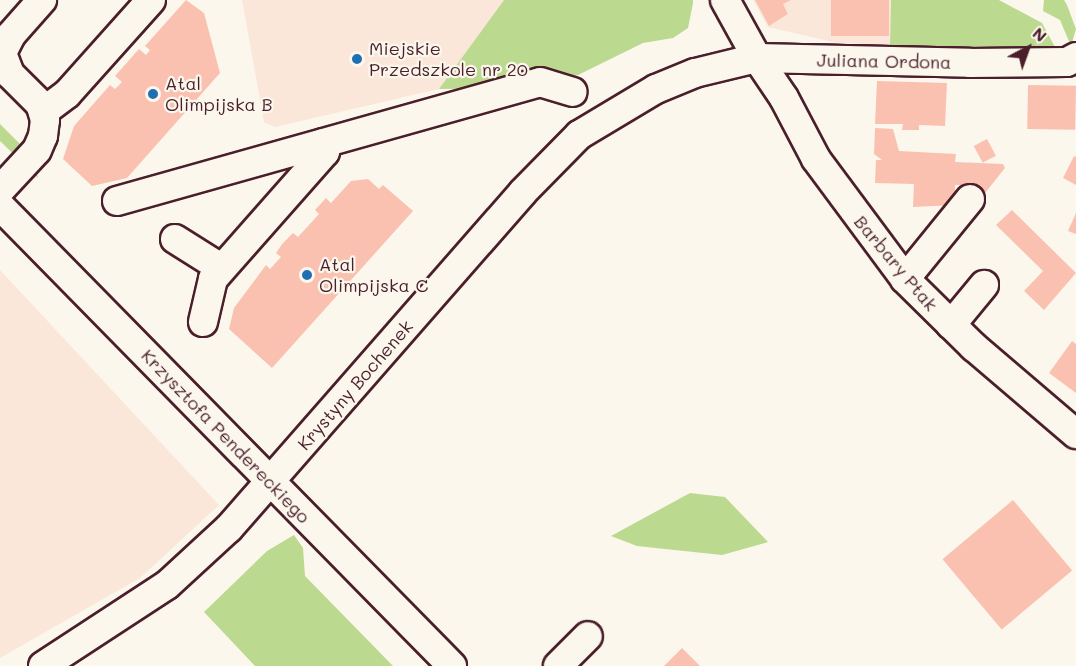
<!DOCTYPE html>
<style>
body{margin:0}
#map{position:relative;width:1076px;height:666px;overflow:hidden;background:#fbf7ec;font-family:Mali,sans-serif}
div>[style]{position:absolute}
.built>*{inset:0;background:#fbe7da}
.green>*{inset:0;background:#bcd990}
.building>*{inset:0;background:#fac1b1;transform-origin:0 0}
.roads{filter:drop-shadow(2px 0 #4a1f2b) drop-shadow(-2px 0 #4a1f2b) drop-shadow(0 2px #4a1f2b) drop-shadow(0 -2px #4a1f2b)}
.minor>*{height:28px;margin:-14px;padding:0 14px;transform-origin:14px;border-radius:14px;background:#fbf7ec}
.dots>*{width:16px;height:16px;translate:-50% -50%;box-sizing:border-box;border:3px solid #fbf7ec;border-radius:50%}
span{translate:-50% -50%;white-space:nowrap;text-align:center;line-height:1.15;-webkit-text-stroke:4.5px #fbf7ec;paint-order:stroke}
.poi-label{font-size:18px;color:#4a1f2b}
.left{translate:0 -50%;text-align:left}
.street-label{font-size:18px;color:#4a1f2b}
.north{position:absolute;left:998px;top:18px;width:60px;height:60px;-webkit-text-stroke:4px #fbf7ec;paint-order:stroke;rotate:41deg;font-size:16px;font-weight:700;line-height:24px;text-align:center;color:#4a1f2b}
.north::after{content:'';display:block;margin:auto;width:21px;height:27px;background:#4a1f2b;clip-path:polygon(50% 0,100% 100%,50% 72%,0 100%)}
</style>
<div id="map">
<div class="built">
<i style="clip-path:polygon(242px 0,504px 0,439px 89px,275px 127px,264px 122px)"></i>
<i style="clip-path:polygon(753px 0,891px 0,890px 45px,837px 43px,768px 27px)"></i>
<i style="clip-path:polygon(0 270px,219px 505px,140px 578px,0 658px)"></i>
</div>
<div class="green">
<i style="clip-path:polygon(504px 0,693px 0,693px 3px,688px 28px,673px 38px,643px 43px,578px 75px,525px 88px,439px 89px)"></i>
<i style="clip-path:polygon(891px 0,999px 0,1042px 23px,1056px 49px,890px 45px)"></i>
<i style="clip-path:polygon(1044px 0,1064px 0,1067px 5px,1076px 29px,1071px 46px,1060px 20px,1043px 11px)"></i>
<i style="clip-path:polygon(0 124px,33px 157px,38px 178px,0 141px)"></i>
<i style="clip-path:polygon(690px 493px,725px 497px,768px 542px,722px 555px,637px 546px,611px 536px)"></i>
<i style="clip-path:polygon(294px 535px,303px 548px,305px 576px,393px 666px,255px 666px,204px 612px,267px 551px)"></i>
</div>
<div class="building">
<i style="clip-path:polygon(186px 0,204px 13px,220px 73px,127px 178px,92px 186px,63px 159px,74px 126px,110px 85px,115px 89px,122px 82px,115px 76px,139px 49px,146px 55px,150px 50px,145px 46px)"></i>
<i style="clip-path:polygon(755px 0,791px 0,783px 4px,788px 14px,769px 26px)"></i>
<i style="left:831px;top:0;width:58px;height:36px"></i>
<i style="clip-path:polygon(877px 81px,947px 83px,945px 126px,919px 125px,919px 130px,902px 130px,903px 124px,875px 124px)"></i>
<i style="left:1028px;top:85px;width:48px;height:44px;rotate:1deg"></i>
<i style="clip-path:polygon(875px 128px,893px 129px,899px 151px,956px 154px,955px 162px,1003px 164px,1005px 168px,985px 193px,980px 189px,982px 186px,955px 185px,955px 205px,913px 207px,914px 184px,875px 183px,876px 160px,882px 160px,874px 154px)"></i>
<i style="left:987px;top:139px;width:19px;height:15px;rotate:62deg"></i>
<i style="clip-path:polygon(1074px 156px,1076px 157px,1076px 185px,1063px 178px)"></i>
<i style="clip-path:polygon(368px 179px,379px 189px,383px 185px,413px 211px,272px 368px,229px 329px,234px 308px,266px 265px,270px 269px,281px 257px,276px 253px,283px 243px,293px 233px,298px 237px,319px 214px,315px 210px,326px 198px,331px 203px,351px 181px)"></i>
<i style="clip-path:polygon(1012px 210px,1076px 273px,1044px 310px,1024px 291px,1043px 271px,996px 225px)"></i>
<i style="clip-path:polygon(1076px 213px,1076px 234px,1068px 231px)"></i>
<i style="clip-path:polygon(1072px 341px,1076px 344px,1076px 393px,1049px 373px)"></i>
<i style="left:1013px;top:500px;width:92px;height:92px;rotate:50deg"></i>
<i style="clip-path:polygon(682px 648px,700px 666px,664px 666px)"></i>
</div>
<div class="roads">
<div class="minor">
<i style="left:725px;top:0;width:66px;rotate:61.1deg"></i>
<i style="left:757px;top:58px;width:213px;rotate:1.3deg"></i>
<i style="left:970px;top:63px;width:97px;rotate:-0.6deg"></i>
<i style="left:1067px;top:62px;width:10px;rotate:-29deg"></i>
<i style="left:43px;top:112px;width:30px;rotate:-37deg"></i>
<i style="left:67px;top:94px;width:126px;rotate:-48.2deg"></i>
<i style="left:0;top:190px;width:54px;rotate:-47.2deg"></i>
<i style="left:37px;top:150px;width:15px;rotate:-67deg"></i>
<i style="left:43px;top:136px;width:16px;rotate:-83deg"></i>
<i style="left:45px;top:120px;width:17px;rotate:-107deg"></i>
<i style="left:40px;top:104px;width:42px;rotate:-135deg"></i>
<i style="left:10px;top:74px;width:22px;rotate:-111deg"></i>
<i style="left:2px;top:53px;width:20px;rotate:-63deg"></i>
<i style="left:11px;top:35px;width:47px;rotate:-48.5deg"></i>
<i style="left:117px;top:201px;width:439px;rotate:-15.7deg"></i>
<i style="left:540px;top:82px;width:34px;rotate:17deg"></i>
<i style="left:0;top:206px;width:645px;rotate:45.5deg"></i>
<i style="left:175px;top:239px;width:54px;rotate:32.2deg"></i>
<i style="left:905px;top:279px;width:103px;rotate:-50.9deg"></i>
<i style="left:203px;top:322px;width:44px;rotate:-76.9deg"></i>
<i style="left:213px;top:279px;width:169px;rotate:-48.6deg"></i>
<i style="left:325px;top:152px;width:9px;rotate:-103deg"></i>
<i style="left:951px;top:325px;width:52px;rotate:-50.5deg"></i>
<i style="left:43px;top:666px;width:148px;rotate:-33.2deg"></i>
<i style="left:167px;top:585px;width:84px;rotate:-42.6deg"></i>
<i style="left:229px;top:528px;width:446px;rotate:-48.8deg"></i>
<i style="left:523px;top:192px;width:80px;rotate:-45.5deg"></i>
<i style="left:579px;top:135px;width:90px;rotate:-30.9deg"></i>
<i style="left:656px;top:89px;width:42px;rotate:-22.3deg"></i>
<i style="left:695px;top:73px;width:64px;rotate:-13.6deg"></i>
<i style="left:757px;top:58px;width:48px;rotate:56deg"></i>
<i style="left:784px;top:98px;width:69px;rotate:62.3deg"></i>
<i style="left:816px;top:159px;width:149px;rotate:53.4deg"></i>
<i style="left:905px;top:279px;width:97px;rotate:44.6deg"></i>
<i style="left:974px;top:347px;width:134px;rotate:40.5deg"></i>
<i style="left:558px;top:666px;width:42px;rotate:-45deg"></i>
</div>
</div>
<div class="dots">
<i style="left:357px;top:59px;background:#1f6fb2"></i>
<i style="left:153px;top:94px;background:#1f6fb2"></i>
<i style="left:307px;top:275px;background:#1f6fb2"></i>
</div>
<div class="poi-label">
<span class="left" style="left:369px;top:59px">Miejskie<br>Przedszkole nr 20</span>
<span class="left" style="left:165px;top:94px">Atal<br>Olimpijska B</span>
<span class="left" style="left:319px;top:275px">Atal<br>Olimpijska C</span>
</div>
<div class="street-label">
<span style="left:884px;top:61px;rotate:1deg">Juliana Ordona</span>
<span style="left:896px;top:263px;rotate:50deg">Barbary Ptak</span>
<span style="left:355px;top:385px;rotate:-49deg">Krystyny Bochenek</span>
<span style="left:226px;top:436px;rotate:46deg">Krzysztofa Pendereckiego</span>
</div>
<div class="north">N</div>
</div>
